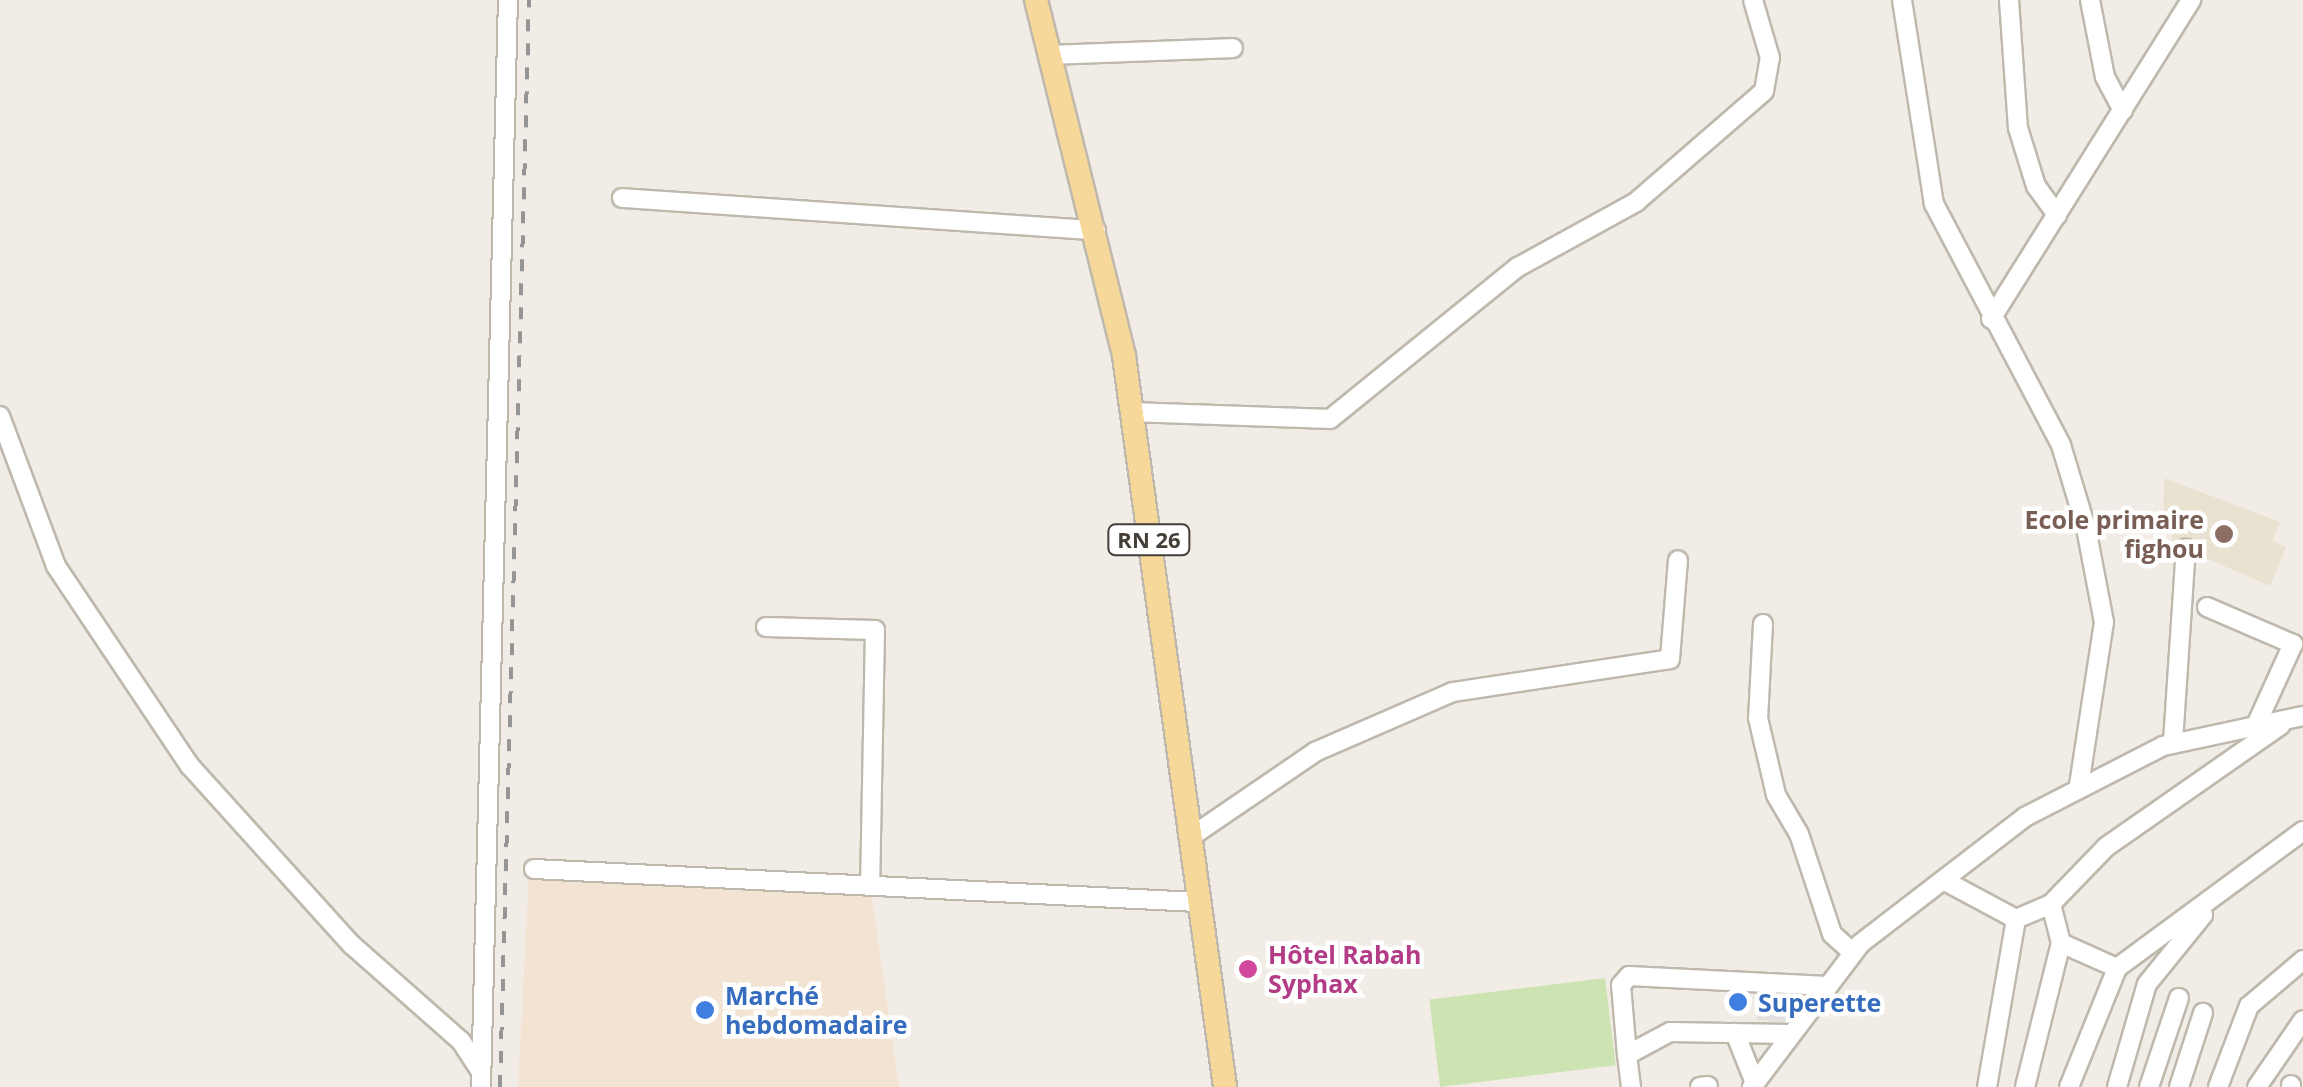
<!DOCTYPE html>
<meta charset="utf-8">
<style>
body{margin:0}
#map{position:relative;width:2303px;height:1087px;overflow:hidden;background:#f1ede6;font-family:"Open Sans",sans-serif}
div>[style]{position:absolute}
.commercial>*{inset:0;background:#f2e3d2}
.education>*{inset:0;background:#eae2d1}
.green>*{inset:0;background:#cee3b2;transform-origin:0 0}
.parking>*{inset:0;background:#e3e0de}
.roads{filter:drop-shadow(2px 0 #bfb8ac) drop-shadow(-2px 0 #bfb8ac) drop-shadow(0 2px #bfb8ac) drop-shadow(0 -2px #bfb8ac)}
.minor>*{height:18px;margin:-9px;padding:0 9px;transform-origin:9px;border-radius:9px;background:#fff}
.major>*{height:22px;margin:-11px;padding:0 11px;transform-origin:11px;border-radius:11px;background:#f6d89a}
.rail>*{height:4px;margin-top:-2px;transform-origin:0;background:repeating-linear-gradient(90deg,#959595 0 12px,transparent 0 24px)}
.dots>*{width:28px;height:28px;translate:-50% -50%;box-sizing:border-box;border:5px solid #fff;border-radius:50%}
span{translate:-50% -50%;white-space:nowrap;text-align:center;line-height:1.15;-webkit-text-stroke:9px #fff;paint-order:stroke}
.shield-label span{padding:2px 8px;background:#fff;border:2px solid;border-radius:8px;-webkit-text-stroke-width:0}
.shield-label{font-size:22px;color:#443e36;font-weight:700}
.education-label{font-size:25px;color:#785e54;font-weight:700}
.right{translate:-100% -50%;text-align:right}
.hotel-label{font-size:25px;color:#b23c85;font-weight:700}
.left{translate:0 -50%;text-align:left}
.shop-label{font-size:25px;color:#366cbe;font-weight:700}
</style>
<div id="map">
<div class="commercial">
<i style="clip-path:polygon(529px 873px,871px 890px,899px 1087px,518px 1087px)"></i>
</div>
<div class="education">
<i style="clip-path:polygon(2164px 478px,2280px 522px,2273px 541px,2286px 547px,2270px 586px,2173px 544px,2171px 527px,2163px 527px)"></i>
</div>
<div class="green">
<i style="left:1605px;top:978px;width:88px;height:177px;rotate:83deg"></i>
</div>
<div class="parking">
<i style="clip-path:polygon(1759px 991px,1808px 994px,1787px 1023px,1757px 1020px)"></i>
</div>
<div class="roads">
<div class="minor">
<i style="left:1902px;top:0;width:206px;rotate:81.1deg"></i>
<i style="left:1934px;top:204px;width:272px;rotate:62.2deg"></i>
<i style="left:2061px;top:445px;width:87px;rotate:73.2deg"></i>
<i style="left:2086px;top:528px;width:96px;rotate:79.2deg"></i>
<i style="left:2104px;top:622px;width:165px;rotate:98.7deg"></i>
<i style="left:2009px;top:0;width:128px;rotate:86deg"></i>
<i style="left:2018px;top:128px;width:61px;rotate:72.8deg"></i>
<i style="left:2036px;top:186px;width:36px;rotate:54deg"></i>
<i style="left:2090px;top:0;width:78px;rotate:79deg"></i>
<i style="left:2105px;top:77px;width:38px;rotate:62deg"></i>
<i style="left:1051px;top:55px;width:182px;rotate:-2.2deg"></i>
<i style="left:622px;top:198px;width:475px;rotate:3.9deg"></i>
<i style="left:1991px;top:319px;width:377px;rotate:-57.9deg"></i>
<i style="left:1132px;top:412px;width:198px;rotate:2deg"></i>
<i style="left:1330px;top:419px;width:242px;rotate:-39deg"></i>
<i style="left:1518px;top:267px;width:135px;rotate:-28.8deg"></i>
<i style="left:1636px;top:202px;width:169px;rotate:-40.9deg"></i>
<i style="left:1764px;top:91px;width:34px;rotate:-80deg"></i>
<i style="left:1770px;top:58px;width:60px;rotate:-106.3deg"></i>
<i style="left:0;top:416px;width:160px;rotate:69.5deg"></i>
<i style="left:56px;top:566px;width:241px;rotate:56.2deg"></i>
<i style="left:190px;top:766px;width:241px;rotate:47.9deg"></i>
<i style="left:352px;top:945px;width:145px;rotate:41.4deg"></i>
<i style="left:461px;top:1041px;width:37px;rotate:57deg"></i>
<i style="left:2207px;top:607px;width:94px;rotate:23.3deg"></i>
<i style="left:2293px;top:644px;width:87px;rotate:114.5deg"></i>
<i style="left:1763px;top:624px;width:94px;rotate:93deg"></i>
<i style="left:1758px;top:718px;width:79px;rotate:76.8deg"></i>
<i style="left:1776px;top:795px;width:45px;rotate:59.5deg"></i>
<i style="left:1799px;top:834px;width:105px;rotate:71.7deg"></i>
<i style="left:1832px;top:934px;width:28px;rotate:42deg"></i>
<i style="left:766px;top:627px;width:109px;rotate:1.6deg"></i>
<i style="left:875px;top:630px;width:255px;rotate:91.1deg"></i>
<i style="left:2173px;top:742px;width:194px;rotate:-86.2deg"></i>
<i style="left:1189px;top:838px;width:153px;rotate:-34.3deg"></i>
<i style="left:1315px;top:752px;width:150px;rotate:-23.5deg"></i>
<i style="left:1453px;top:692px;width:219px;rotate:-8.6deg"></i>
<i style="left:1670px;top:659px;width:99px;rotate:-85.4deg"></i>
<i style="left:534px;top:869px;width:665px;rotate:2.85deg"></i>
<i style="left:1945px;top:881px;width:81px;rotate:28.2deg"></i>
<i style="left:2016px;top:919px;width:38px;rotate:-23deg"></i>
<i style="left:2061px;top:943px;width:61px;rotate:24.1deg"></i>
<i style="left:1735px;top:1033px;width:54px;rotate:68.2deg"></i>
<i style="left:1627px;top:1055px;width:70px;rotate:-94.9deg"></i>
<i style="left:1621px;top:985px;width:12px;rotate:-48deg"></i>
<i style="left:1629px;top:976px;width:199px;rotate:2.9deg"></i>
<i style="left:481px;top:1087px;width:1087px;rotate:-88.58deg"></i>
<i style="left:1631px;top:1087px;width:32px;rotate:-97deg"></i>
<i style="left:1627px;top:1055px;width:49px;rotate:-28.1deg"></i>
<i style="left:1670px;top:1032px;width:120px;rotate:1deg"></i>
<i style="left:1700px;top:1087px;width:8px;rotate:-7deg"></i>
<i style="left:1752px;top:1087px;width:179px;rotate:-52.9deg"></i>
<i style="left:1860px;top:944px;width:208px;rotate:-37.6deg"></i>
<i style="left:2025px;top:817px;width:155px;rotate:-27.2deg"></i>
<i style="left:2163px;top:746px;width:143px;rotate:-12.1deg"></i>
<i style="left:1987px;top:1087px;width:170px;rotate:-80.2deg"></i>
<i style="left:2025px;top:1087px;width:148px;rotate:-76deg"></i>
<i style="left:2061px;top:943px;width:40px;rotate:-104.4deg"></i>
<i style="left:2051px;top:904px;width:79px;rotate:-46deg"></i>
<i style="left:2106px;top:847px;width:213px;rotate:-34.9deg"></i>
<i style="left:2069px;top:1087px;width:128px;rotate:-68deg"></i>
<i style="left:2117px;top:968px;width:231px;rotate:-36.4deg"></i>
<i style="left:2117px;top:1087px;width:107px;rotate:-73.8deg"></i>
<i style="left:2147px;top:984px;width:89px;rotate:-50.9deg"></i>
<i style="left:2149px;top:1087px;width:94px;rotate:-71.4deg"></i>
<i style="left:2179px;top:1087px;width:78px;rotate:-72deg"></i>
<i style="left:2218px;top:1087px;width:87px;rotate:-69.1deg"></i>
<i style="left:2249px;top:1006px;width:71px;rotate:-40.4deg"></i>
<i style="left:2257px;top:1087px;width:81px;rotate:-55.5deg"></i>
<i style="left:2291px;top:1087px;width:2px;rotate:-90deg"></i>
</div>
<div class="major">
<i style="left:1036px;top:0;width:367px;rotate:76.1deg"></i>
<i style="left:1124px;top:356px;width:738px;rotate:82.13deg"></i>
</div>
</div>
<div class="rail">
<i style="left:500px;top:1087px;width:1087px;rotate:-88.47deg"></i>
</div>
<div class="dots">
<i style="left:2224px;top:534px;background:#8d6e63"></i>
<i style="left:1248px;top:969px;background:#d1479c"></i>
<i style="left:1738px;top:1002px;background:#3f7fe0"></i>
<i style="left:705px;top:1010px;background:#3f7fe0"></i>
</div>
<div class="shield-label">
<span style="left:1149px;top:540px">RN 26</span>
</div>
<div class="education-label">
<span class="right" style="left:2204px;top:534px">Ecole primaire<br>fighou</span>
</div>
<div class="hotel-label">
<span class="left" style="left:1268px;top:969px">Hôtel Rabah<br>Syphax</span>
</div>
<div class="shop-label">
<span class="left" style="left:725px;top:1010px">Marché<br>hebdomadaire</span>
<span class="left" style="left:1758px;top:1002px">Superette</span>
</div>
</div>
